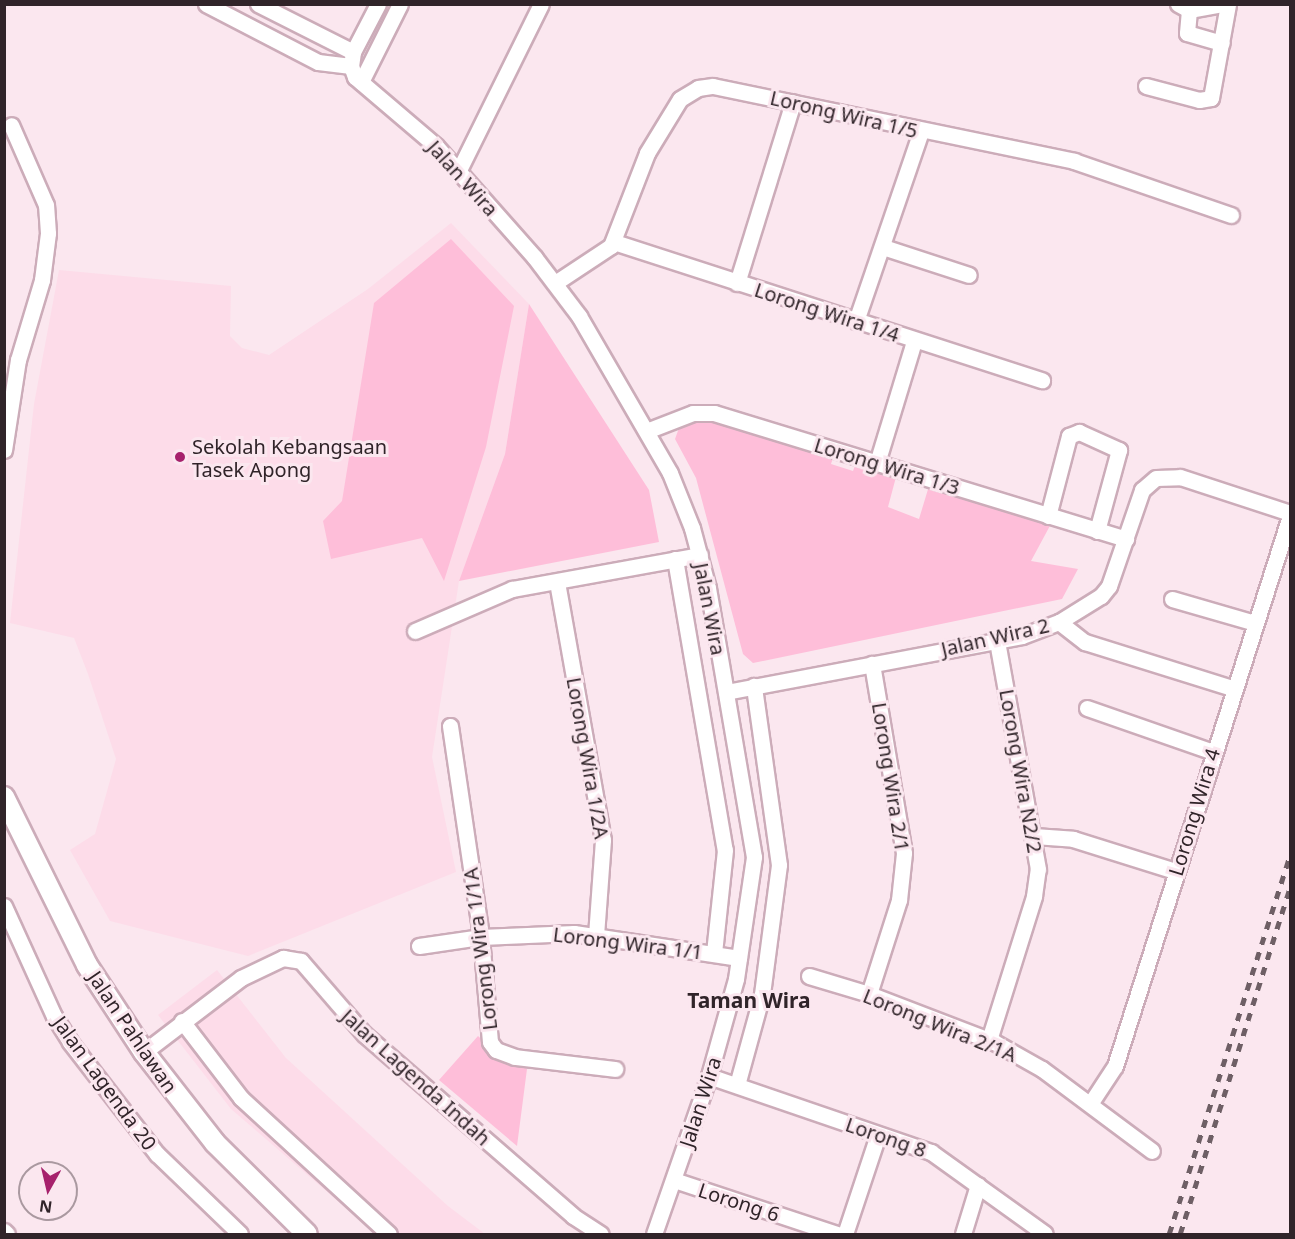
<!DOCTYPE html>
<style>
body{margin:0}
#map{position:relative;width:1295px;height:1239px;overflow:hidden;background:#fbe7ef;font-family:"Noto Sans",sans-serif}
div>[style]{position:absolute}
.built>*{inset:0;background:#fddce9}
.green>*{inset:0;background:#febed9}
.roads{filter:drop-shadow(2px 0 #ccacb9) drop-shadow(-2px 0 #ccacb9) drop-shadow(0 2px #ccacb9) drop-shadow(0 -2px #ccacb9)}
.minor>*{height:15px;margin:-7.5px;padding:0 7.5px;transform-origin:7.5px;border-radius:7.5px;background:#fff}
.tertiary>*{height:20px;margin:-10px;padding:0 10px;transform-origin:10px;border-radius:10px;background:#fff}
.rail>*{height:4.5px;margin-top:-2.25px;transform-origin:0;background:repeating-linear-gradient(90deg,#6e5f65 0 8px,transparent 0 16px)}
.dots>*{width:16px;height:16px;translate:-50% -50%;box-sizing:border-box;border:3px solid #fbe7ef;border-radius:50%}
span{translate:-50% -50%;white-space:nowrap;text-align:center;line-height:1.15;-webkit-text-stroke:6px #fbe7ef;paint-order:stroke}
.street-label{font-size:20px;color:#302429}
.poi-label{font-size:20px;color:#302429}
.left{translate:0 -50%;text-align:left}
.neighbourhood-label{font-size:21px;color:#302429;font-weight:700}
.frame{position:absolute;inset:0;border:6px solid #302429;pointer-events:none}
.north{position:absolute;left:18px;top:1161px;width:60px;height:60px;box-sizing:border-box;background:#fbe7ef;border:2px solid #aa99a0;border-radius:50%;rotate:188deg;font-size:16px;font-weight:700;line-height:24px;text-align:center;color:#302429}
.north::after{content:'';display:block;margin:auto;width:21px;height:27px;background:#a6216c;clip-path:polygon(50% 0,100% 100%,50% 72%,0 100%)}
</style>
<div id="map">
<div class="built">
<i style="clip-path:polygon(451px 223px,529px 304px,505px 454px,459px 581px,432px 757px,456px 872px,248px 956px,110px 921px,70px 850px,95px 834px,116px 759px,88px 674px,74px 638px,10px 623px,34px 404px,59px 270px,231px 286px,230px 336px,242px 348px,269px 355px,368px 289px)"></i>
<i style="clip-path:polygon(217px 970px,286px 1058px,448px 1206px,485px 1234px,376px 1234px,231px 1109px,158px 1015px)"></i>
</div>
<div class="green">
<i style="clip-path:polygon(451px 239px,514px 306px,486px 447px,444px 581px,422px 538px,331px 559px,323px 521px,342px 501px,374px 303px)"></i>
<i style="clip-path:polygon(529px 304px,649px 490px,659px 542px,459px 581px,505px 454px)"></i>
<i style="clip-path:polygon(704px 416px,834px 455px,831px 464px,853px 471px,856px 463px,896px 477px,888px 507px,919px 519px,929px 486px,1052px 522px,1031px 561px,1078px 569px,1062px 599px,753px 663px,743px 654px,696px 478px,675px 439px,679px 428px)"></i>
<i style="clip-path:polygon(478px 1036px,496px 1053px,527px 1069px,517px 1146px,439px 1080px)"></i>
</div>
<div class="roads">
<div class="minor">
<i style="left:206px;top:4px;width:126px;rotate:27.4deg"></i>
<i style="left:318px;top:62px;width:33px;rotate:7deg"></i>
<i style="left:258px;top:4px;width:106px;rotate:26.8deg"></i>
<i style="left:378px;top:4px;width:54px;rotate:117.5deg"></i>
<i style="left:353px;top:52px;width:14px;rotate:98deg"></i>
<i style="left:351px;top:66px;width:12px;rotate:70deg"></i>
<i style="left:355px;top:77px;width:106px;rotate:40.4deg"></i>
<i style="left:436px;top:146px;width:149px;rotate:48.5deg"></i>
<i style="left:535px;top:258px;width:73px;rotate:52.8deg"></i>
<i style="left:579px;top:316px;width:181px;rotate:59.9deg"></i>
<i style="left:670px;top:473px;width:59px;rotate:68.2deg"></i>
<i style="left:692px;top:528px;width:62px;rotate:75.1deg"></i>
<i style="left:708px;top:588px;width:273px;rotate:80.3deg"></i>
<i style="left:754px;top:857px;width:123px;rotate:98.4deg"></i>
<i style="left:736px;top:979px;width:101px;rotate:105.6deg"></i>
<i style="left:709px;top:1076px;width:167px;rotate:109.2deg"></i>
<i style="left:1178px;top:4px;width:13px;rotate:29deg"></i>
<i style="left:1189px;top:10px;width:35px;rotate:-10deg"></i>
<i style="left:1189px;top:10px;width:23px;rotate:95deg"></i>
<i style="left:1187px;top:33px;width:36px;rotate:16deg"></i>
<i style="left:361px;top:82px;width:87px;rotate:-63.4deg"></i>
<i style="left:1146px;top:86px;width:55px;rotate:14.8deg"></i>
<i style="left:1199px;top:100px;width:12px;rotate:-9deg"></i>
<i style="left:1211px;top:98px;width:96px;rotate:-79.7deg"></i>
<i style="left:458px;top:172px;width:187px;rotate:-63.7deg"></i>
<i style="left:614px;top:242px;width:450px;rotate:17.9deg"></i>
<i style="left:883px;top:247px;width:90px;rotate:18deg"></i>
<i style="left:555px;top:283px;width:67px;rotate:-33.5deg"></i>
<i style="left:611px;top:246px;width:100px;rotate:-68.8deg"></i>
<i style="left:647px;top:153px;width:63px;rotate:-58.6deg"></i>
<i style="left:680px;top:99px;width:21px;rotate:-31deg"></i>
<i style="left:698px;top:88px;width:15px;rotate:-8deg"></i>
<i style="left:713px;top:86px;width:369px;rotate:11.7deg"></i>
<i style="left:1074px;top:161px;width:166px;rotate:19deg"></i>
<i style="left:737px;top:283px;width:189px;rotate:-72.8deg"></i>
<i style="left:856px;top:321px;width:201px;rotate:-71.1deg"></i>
<i style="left:649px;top:430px;width:47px;rotate:-21.1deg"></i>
<i style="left:693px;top:413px;width:21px"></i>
<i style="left:714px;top:413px;width:431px;rotate:17deg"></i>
<i style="left:4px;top:450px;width:91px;rotate:-81.2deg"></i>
<i style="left:18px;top:360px;width:84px;rotate:-73.3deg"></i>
<i style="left:42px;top:280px;width:47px;rotate:-82.7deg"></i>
<i style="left:48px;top:233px;width:28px;rotate:-94deg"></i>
<i style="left:46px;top:205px;width:87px;rotate:-113.6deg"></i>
<i style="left:877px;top:463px;width:127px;rotate:-73.1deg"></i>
<i style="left:1048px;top:516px;width:83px;rotate:-75.3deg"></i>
<i style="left:1069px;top:436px;width:11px;rotate:-22deg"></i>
<i style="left:1079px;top:432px;width:44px;rotate:24.2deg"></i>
<i style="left:1119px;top:450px;width:84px;rotate:105.2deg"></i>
<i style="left:675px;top:559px;width:295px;rotate:80.3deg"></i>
<i style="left:725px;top:850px;width:104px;rotate:96.1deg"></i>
<i style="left:557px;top:582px;width:262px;rotate:79.9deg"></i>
<i style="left:603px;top:840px;width:96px;rotate:94.2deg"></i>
<i style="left:1172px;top:599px;width:86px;rotate:16.1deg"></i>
<i style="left:1059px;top:622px;width:33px;rotate:38deg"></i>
<i style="left:1085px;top:642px;width:157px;rotate:17.4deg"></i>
<i style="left:415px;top:631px;width:106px;rotate:-23.4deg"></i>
<i style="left:512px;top:589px;width:191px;rotate:-10.3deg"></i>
<i style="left:726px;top:692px;width:301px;rotate:-10.7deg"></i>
<i style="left:1022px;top:636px;width:40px;rotate:-21deg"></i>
<i style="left:1059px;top:622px;width:49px;rotate:-31.8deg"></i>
<i style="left:1101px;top:596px;width:13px;rotate:-51deg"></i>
<i style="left:1109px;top:586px;width:102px;rotate:-71deg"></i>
<i style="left:1142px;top:490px;width:18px;rotate:-41deg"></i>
<i style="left:1156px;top:478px;width:24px;rotate:-2deg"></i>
<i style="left:1180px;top:477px;width:116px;rotate:18.1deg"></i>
<i style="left:1087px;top:708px;width:133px;rotate:19.2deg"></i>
<i style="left:450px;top:726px;width:213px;rotate:81.6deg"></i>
<i style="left:481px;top:937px;width:105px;rotate:85.1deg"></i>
<i style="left:490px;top:1042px;width:10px;rotate:53deg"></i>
<i style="left:496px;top:1050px;width:20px;rotate:20deg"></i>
<i style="left:515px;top:1057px;width:101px;rotate:6.8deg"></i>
<i style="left:1034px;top:836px;width:39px;rotate:4deg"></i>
<i style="left:1073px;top:839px;width:107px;rotate:17.4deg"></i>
<i style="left:4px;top:906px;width:121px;rotate:65.6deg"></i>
<i style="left:54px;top:1016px;width:31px;rotate:58deg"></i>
<i style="left:70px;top:1042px;width:142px;rotate:52.2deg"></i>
<i style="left:157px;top:1154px;width:115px;rotate:43.9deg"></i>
<i style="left:419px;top:946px;width:63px;rotate:-8.3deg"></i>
<i style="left:481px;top:937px;width:93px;rotate:-2.5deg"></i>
<i style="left:574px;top:933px;width:167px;rotate:8.6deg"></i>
<i style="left:809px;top:976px;width:63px;rotate:16.7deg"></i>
<i style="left:869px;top:994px;width:134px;rotate:21deg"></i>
<i style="left:994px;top:1042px;width:55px;rotate:29.4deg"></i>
<i style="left:1042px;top:1069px;width:137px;rotate:36.7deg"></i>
<i style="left:869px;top:994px;width:99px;rotate:-72.3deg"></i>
<i style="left:899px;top:900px;width:47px;rotate:-83.9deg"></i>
<i style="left:904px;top:853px;width:192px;rotate:-99.6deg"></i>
<i style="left:182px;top:1021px;width:97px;rotate:52.5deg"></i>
<i style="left:241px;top:1098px;width:201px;rotate:42.6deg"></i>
<i style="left:989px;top:1040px;width:151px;rotate:-72.6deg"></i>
<i style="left:1034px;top:896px;width:27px;rotate:-82deg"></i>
<i style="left:1038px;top:869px;width:233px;rotate:-100.2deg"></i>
<i style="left:144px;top:1052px;width:122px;rotate:-37.3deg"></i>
<i style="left:241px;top:978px;width:47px;rotate:-25.5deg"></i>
<i style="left:283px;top:958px;width:18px;rotate:9deg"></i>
<i style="left:301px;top:961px;width:96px;rotate:49.2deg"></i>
<i style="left:364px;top:1034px;width:277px;rotate:41deg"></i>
<i style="left:573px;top:1216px;width:33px;rotate:33deg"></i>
<i style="left:709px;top:1076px;width:235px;rotate:18.9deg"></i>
<i style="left:931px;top:1152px;width:140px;rotate:35.7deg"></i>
<i style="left:737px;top:1085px;width:94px;rotate:-74.6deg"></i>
<i style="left:762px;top:994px;width:130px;rotate:-82.5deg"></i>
<i style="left:779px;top:865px;width:181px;rotate:-98deg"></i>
<i style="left:1090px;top:1104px;width:45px;rotate:-56.7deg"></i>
<i style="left:1115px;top:1066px;width:577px;rotate:-72.35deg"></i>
<i style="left:674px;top:1180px;width:172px;rotate:18.3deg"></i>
<i style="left:4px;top:1231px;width:4px;rotate:45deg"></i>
<i style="left:845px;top:1234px;width:104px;rotate:-71.6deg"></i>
<i style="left:963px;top:1234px;width:51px;rotate:-73deg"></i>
</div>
<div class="tertiary">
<i style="left:4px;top:797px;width:187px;rotate:63.7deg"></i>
<i style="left:87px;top:965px;width:104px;rotate:56.8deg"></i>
<i style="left:144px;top:1052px;width:115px;rotate:52deg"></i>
<i style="left:215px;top:1143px;width:129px;rotate:44.7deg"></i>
</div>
</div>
<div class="rail">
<i style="left:1169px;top:1234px;width:399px;rotate:-72.3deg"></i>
<i style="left:1180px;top:1234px;width:364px;rotate:-72.4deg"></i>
</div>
<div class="dots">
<i style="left:180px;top:457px;background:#a6216c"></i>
</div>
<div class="street-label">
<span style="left:844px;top:114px;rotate:13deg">Lorong Wira 1/5</span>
<span style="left:463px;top:178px;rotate:48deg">Jalan Wira</span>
<span style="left:827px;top:312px;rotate:18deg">Lorong Wira 1/4</span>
<span style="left:887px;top:466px;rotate:17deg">Lorong Wira 1/3</span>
<span style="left:710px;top:609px;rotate:79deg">Jalan Wira</span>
<span style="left:995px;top:637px;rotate:-13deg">Jalan Wira 2</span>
<span style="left:588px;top:758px;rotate:80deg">Lorong Wira 1/2A</span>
<span style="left:1021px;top:771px;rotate:80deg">Lorong Wira N2/2</span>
<span style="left:891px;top:777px;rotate:81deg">Lorong Wira 2/1</span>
<span style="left:1194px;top:812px;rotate:-73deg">Lorong Wira 4</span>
<span style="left:628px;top:943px;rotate:7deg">Lorong Wira 1/1</span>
<span style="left:480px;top:949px;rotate:-97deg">Lorong Wira 1/1A</span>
<span style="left:940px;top:1025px;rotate:22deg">Lorong Wira 2/1A</span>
<span style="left:133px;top:1032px;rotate:56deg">Jalan Pahlawan</span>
<span style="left:416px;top:1077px;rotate:42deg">Jalan Lagenda Indah</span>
<span style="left:105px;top:1083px;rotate:54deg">Jalan Lagenda 20</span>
<span style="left:700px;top:1102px;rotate:-72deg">Jalan Wira</span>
<span style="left:886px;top:1137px;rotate:19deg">Lorong 8</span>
<span style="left:739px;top:1202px;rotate:18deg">Lorong 6</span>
</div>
<div class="poi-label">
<span class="left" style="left:192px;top:458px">Sekolah Kebangsaan<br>Tasek Apong</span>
</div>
<div class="neighbourhood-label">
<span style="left:749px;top:1000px">Taman Wira</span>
</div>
<div class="frame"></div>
<div class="north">N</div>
</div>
